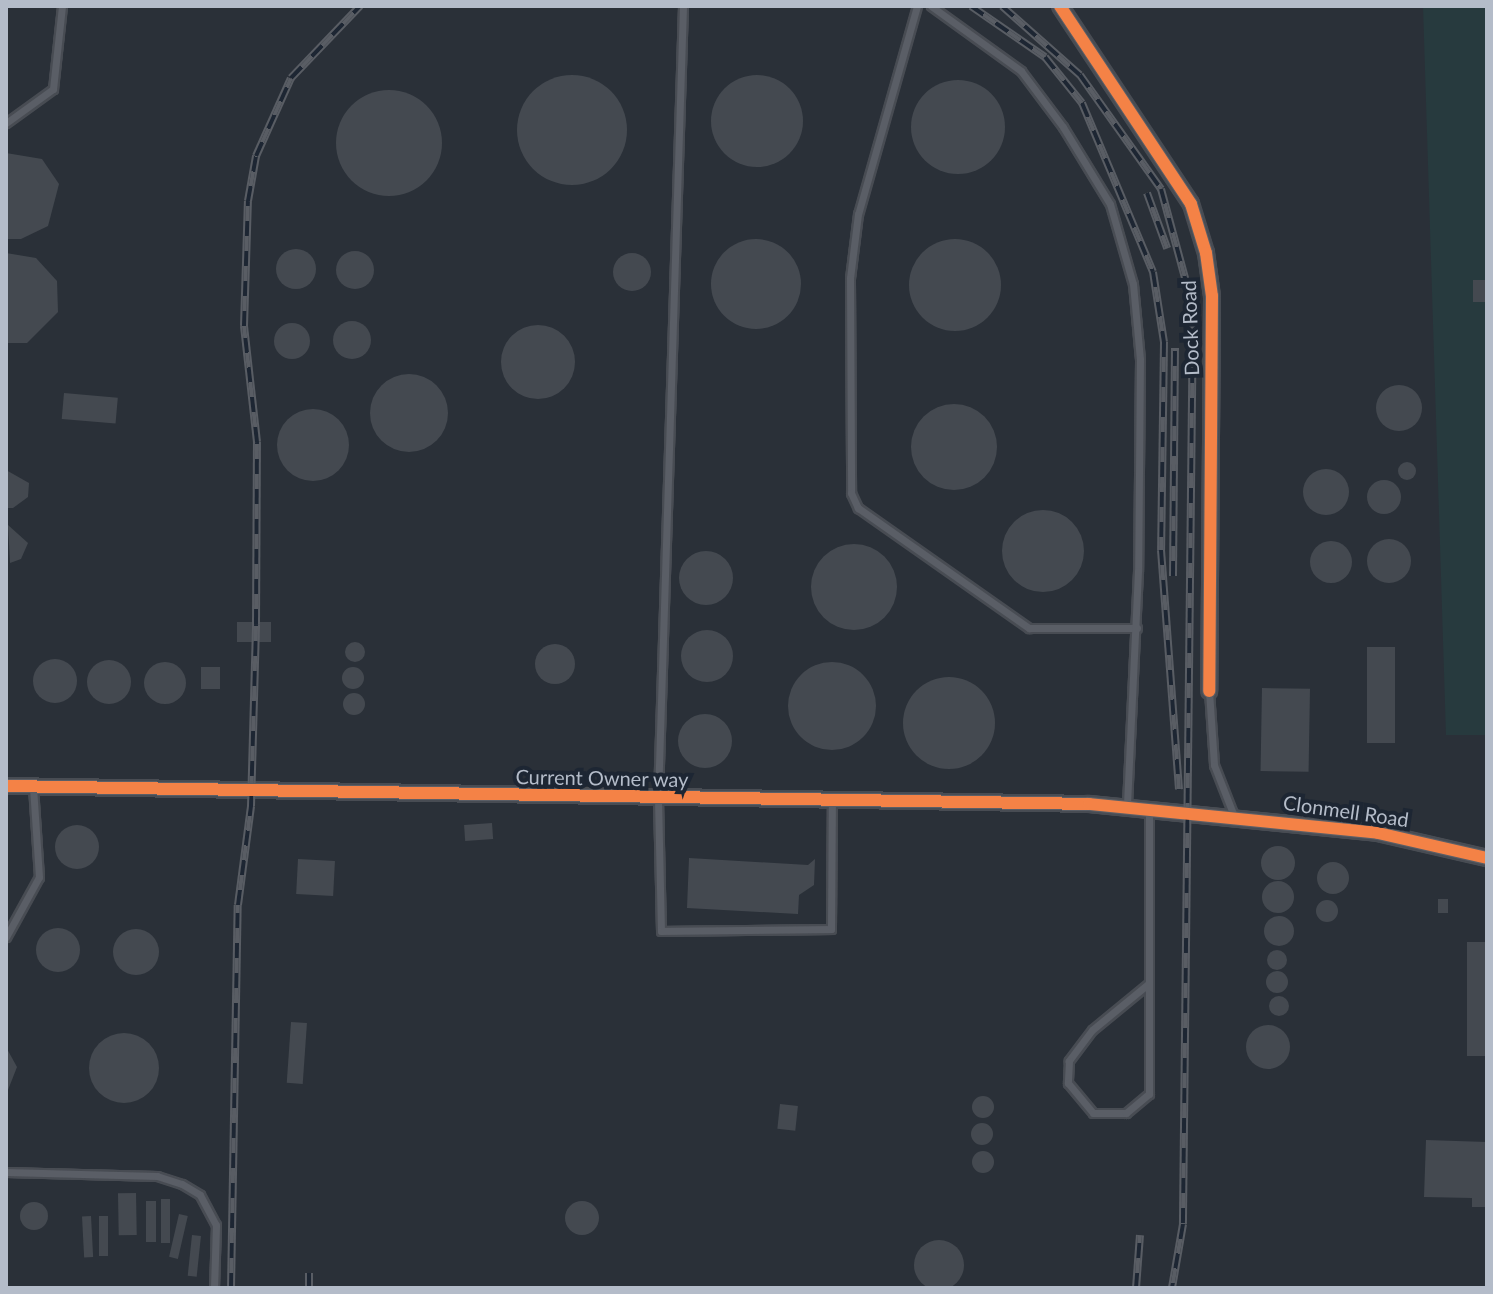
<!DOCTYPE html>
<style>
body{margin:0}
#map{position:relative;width:1493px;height:1294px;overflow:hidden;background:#2a3038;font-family:Lato,sans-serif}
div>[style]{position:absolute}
.green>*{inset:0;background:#273a3e}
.building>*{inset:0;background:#444950;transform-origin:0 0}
.round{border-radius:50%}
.roads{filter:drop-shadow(2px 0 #484c53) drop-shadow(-2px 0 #484c53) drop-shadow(0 2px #484c53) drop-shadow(0 -2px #484c53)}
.lane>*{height:7px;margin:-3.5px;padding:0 3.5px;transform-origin:3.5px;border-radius:3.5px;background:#5a5e66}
.street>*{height:14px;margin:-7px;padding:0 7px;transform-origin:7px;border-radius:7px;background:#5a5e66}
.rail>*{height:8px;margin-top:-4px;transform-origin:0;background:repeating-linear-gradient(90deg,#1d2633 0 15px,#595d64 0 30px);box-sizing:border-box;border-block:2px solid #595d64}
.cycleway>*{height:12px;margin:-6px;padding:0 6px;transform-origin:6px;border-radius:6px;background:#f48246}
span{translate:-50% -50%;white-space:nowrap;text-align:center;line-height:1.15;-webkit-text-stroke:8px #1d2633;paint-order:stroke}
.street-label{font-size:20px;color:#b4bcc9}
.frame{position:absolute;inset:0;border:8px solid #b4bcc9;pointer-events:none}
</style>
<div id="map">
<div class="green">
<i style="clip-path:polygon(1423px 6px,1487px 6px,1487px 735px,1446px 735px)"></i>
</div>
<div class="building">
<i class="round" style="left:711px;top:75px;width:92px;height:92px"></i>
<i class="round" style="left:517px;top:75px;width:110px;height:110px"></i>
<i class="round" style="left:911px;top:80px;width:94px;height:94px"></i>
<i class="round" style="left:336px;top:90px;width:106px;height:106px"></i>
<i style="clip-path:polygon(6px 153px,42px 159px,59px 184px,48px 226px,21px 239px,6px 239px)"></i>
<i class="round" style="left:711px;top:239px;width:90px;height:90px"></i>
<i class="round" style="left:909px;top:239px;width:92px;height:92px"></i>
<i class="round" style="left:276px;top:249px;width:40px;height:40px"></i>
<i class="round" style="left:336px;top:251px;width:38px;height:38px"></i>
<i style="clip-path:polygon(6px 253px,36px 258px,57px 281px,58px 312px,27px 343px,6px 343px)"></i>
<i class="round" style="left:613px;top:253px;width:38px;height:38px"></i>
<i style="left:1473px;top:280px;width:14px;height:22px"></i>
<i class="round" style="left:333px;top:321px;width:38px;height:38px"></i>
<i class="round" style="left:274px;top:323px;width:36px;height:36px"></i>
<i class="round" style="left:501px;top:325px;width:74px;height:74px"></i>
<i class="round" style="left:370px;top:374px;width:78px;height:78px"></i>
<i class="round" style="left:1376px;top:385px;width:46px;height:46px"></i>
<i style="left:64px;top:393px;width:54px;height:26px;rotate:5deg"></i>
<i class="round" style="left:911px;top:404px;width:86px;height:86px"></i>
<i class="round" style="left:277px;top:409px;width:72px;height:72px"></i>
<i class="round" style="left:1398px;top:462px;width:18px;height:18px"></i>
<i class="round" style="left:1303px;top:469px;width:46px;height:46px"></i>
<i style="clip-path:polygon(6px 470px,29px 483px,28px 497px,13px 508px,6px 508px)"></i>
<i class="round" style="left:1367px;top:480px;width:34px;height:34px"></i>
<i class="round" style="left:1002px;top:510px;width:82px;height:82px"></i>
<i style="clip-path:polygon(8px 525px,28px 543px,21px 559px,10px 563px)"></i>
<i class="round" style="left:1367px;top:539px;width:44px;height:44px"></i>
<i class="round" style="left:1310px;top:541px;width:42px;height:42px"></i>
<i class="round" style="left:811px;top:544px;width:86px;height:86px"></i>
<i class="round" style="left:679px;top:551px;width:54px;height:54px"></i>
<i style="left:237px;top:622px;width:34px;height:20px"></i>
<i class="round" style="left:681px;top:630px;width:52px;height:52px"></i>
<i class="round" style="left:345px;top:642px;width:20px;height:20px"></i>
<i class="round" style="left:535px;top:644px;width:40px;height:40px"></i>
<i style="left:1367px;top:647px;width:28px;height:96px"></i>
<i class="round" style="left:33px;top:659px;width:44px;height:44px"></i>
<i class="round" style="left:87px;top:660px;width:44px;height:44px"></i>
<i class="round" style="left:144px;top:662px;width:42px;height:42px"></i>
<i class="round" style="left:788px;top:662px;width:88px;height:88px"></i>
<i style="left:201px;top:667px;width:19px;height:22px"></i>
<i class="round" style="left:342px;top:667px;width:22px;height:22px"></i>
<i class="round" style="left:903px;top:677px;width:92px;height:92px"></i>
<i style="left:1262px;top:688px;width:48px;height:83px;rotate:1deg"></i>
<i class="round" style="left:343px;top:693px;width:22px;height:22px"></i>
<i class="round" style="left:678px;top:714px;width:54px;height:54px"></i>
<i style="left:492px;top:823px;width:16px;height:28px;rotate:86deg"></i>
<i class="round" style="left:55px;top:825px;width:44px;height:44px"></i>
<i class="round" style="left:1261px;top:846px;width:34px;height:34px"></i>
<i style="clip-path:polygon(689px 858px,808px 865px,815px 859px,814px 885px,799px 895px,798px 914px,687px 908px)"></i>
<i style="left:298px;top:859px;width:37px;height:35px;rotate:3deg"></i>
<i class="round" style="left:1317px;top:862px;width:32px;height:32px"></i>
<i class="round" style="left:1262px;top:881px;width:32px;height:32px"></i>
<i style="left:1438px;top:899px;width:10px;height:14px"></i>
<i class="round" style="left:1316px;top:900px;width:22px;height:22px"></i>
<i class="round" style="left:1264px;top:916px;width:30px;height:30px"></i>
<i class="round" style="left:36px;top:928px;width:44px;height:44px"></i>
<i class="round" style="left:113px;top:929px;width:46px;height:46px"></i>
<i style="left:1467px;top:942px;width:20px;height:114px"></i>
<i class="round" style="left:1267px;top:950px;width:20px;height:20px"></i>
<i class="round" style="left:1266px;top:971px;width:22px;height:22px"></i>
<i class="round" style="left:1269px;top:996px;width:20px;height:20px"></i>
<i style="left:291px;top:1022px;width:16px;height:61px;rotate:4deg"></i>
<i class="round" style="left:1246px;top:1025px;width:44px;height:44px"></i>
<i class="round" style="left:89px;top:1033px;width:70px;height:70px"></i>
<i style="clip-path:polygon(6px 1047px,17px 1067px,6px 1095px)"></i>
<i class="round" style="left:972px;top:1096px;width:22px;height:22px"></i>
<i style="left:780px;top:1104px;width:18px;height:25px;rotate:6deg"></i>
<i class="round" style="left:971px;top:1123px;width:22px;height:22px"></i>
<i style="clip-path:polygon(1426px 1140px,1487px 1142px,1487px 1207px,1472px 1207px,1472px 1198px,1424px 1197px)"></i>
<i class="round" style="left:972px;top:1151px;width:22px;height:22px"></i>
<i style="left:136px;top:1193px;width:42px;height:18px;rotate:89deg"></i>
<i style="left:161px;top:1199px;width:9px;height:44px"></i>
<i class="round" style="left:565px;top:1201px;width:34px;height:34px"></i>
<i style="left:146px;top:1201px;width:10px;height:41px"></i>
<i class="round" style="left:20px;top:1202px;width:28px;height:28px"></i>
<i style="left:179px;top:1214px;width:9px;height:44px;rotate:13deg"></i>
<i style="left:91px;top:1216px;width:41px;height:9px;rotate:87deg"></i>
<i style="left:99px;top:1216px;width:9px;height:40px"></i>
<i style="left:192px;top:1235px;width:9px;height:41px;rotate:6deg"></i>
<i class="round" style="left:914px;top:1240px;width:50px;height:50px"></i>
</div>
<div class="roads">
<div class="lane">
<i style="left:683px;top:6px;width:793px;rotate:91.81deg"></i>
<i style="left:658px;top:799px;width:132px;rotate:88.7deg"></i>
<i style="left:661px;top:931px;width:170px;rotate:-0.7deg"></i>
<i style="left:831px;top:929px;width:128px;rotate:-89.6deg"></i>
<i style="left:917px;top:6px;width:216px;rotate:105.8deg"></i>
<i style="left:858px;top:214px;width:64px;rotate:97.1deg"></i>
<i style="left:850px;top:278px;width:215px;rotate:89.7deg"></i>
<i style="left:851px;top:493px;width:17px;rotate:65deg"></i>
<i style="left:858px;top:508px;width:209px;rotate:35.1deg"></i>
<i style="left:1029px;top:628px;width:108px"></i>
<i style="left:931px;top:6px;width:111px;rotate:35.8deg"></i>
<i style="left:1021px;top:71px;width:70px;rotate:53.1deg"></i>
<i style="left:1063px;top:127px;width:90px;rotate:58.6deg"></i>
<i style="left:1110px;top:204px;width:83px;rotate:74deg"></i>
<i style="left:1133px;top:284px;width:75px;rotate:84.7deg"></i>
<i style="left:1140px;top:359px;width:212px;rotate:90.5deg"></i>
<i style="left:1138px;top:571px;width:236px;rotate:92.7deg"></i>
<i style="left:6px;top:123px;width:58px;rotate:-35.9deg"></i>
<i style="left:53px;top:89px;width:83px;rotate:-83.8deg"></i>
<i style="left:1209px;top:691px;width:74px;rotate:86.1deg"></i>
<i style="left:1214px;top:765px;width:55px;rotate:68.6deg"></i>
<i style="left:6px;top:937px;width:68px;rotate:-61.2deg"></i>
<i style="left:39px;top:877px;width:90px;rotate:-93.8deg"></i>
<i style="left:1148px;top:984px;width:72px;rotate:140.6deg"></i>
<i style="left:1092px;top:1030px;width:39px;rotate:127deg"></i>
<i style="left:1069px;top:1061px;width:22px;rotate:93deg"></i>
<i style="left:1068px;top:1083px;width:39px;rotate:50deg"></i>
<i style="left:1093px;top:1113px;width:33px"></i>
<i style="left:1126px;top:1113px;width:30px;rotate:-40deg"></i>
<i style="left:1149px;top:1094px;width:285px;rotate:-90deg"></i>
<i style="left:6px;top:1172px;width:151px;rotate:1.5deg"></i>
<i style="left:157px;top:1176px;width:26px;rotate:18deg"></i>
<i style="left:182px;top:1184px;width:21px;rotate:31deg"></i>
<i style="left:200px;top:1195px;width:34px;rotate:62deg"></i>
<i style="left:216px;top:1225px;width:63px;rotate:91.8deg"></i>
</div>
<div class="street">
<i style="left:1060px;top:6px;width:237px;rotate:56.5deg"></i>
<i style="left:1191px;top:204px;width:51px;rotate:73deg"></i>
<i style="left:1206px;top:253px;width:43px;rotate:82.1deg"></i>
<i style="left:1212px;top:296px;width:395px;rotate:90.4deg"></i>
<i style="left:6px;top:786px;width:1083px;rotate:0.95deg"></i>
<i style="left:1089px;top:804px;width:290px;rotate:5.7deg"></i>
<i style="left:1378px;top:833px;width:112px;rotate:12.9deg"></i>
</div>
</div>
<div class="rail">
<i style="left:971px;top:6px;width:90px;rotate:34.6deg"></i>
<i style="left:1045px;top:57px;width:59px;rotate:51.2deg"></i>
<i style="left:1082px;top:103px;width:183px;rotate:67.2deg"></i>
<i style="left:1153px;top:272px;width:71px;rotate:81.1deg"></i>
<i style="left:1164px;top:342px;width:208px;rotate:90.8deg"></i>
<i style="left:1161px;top:550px;width:240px;rotate:85.7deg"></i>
<i style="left:1002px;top:6px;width:104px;rotate:41.5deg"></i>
<i style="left:1080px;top:75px;width:140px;rotate:54.6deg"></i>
<i style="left:1161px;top:189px;width:123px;rotate:74.9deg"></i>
<i style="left:1193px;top:308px;width:916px;rotate:90.63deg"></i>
<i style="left:1183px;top:1224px;width:65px;rotate:99.8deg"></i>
<i style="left:1147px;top:193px;width:59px;rotate:70deg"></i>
<i style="left:1173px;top:576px;width:228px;rotate:-89.5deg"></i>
<i style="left:231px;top:1288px;width:383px;rotate:-89deg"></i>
<i style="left:238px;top:905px;width:100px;rotate:-82.5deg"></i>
<i style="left:251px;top:806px;width:182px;rotate:-88.4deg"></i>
<i style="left:256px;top:624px;width:182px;rotate:-89.7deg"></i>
<i style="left:257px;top:442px;width:117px;rotate:-96.4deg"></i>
<i style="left:244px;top:326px;width:125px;rotate:-88.2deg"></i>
<i style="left:248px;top:201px;width:46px;rotate:-79.9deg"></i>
<i style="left:256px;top:156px;width:85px;rotate:-65.8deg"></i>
<i style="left:291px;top:78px;width:100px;rotate:-46.2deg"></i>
<i style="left:309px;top:1288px;width:15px;rotate:-90deg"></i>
<i style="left:1136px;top:1288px;width:53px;rotate:-85.7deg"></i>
</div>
<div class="cycleway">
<i style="left:1060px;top:6px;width:237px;rotate:56.5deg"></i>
<i style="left:1191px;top:204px;width:51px;rotate:73deg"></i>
<i style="left:1206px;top:253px;width:43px;rotate:82.1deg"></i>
<i style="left:1212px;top:296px;width:395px;rotate:90.4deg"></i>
<i style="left:6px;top:786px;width:1083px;rotate:0.95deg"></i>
<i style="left:1089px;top:804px;width:290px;rotate:5.7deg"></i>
<i style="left:1378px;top:833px;width:112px;rotate:12.9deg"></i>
</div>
<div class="street-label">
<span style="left:1190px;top:328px;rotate:-92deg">Dock Road</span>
<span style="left:602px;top:778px;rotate:1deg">Current Owner way</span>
<span style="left:1346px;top:811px;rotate:8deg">Clonmell Road</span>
</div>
<div class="frame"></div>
</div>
